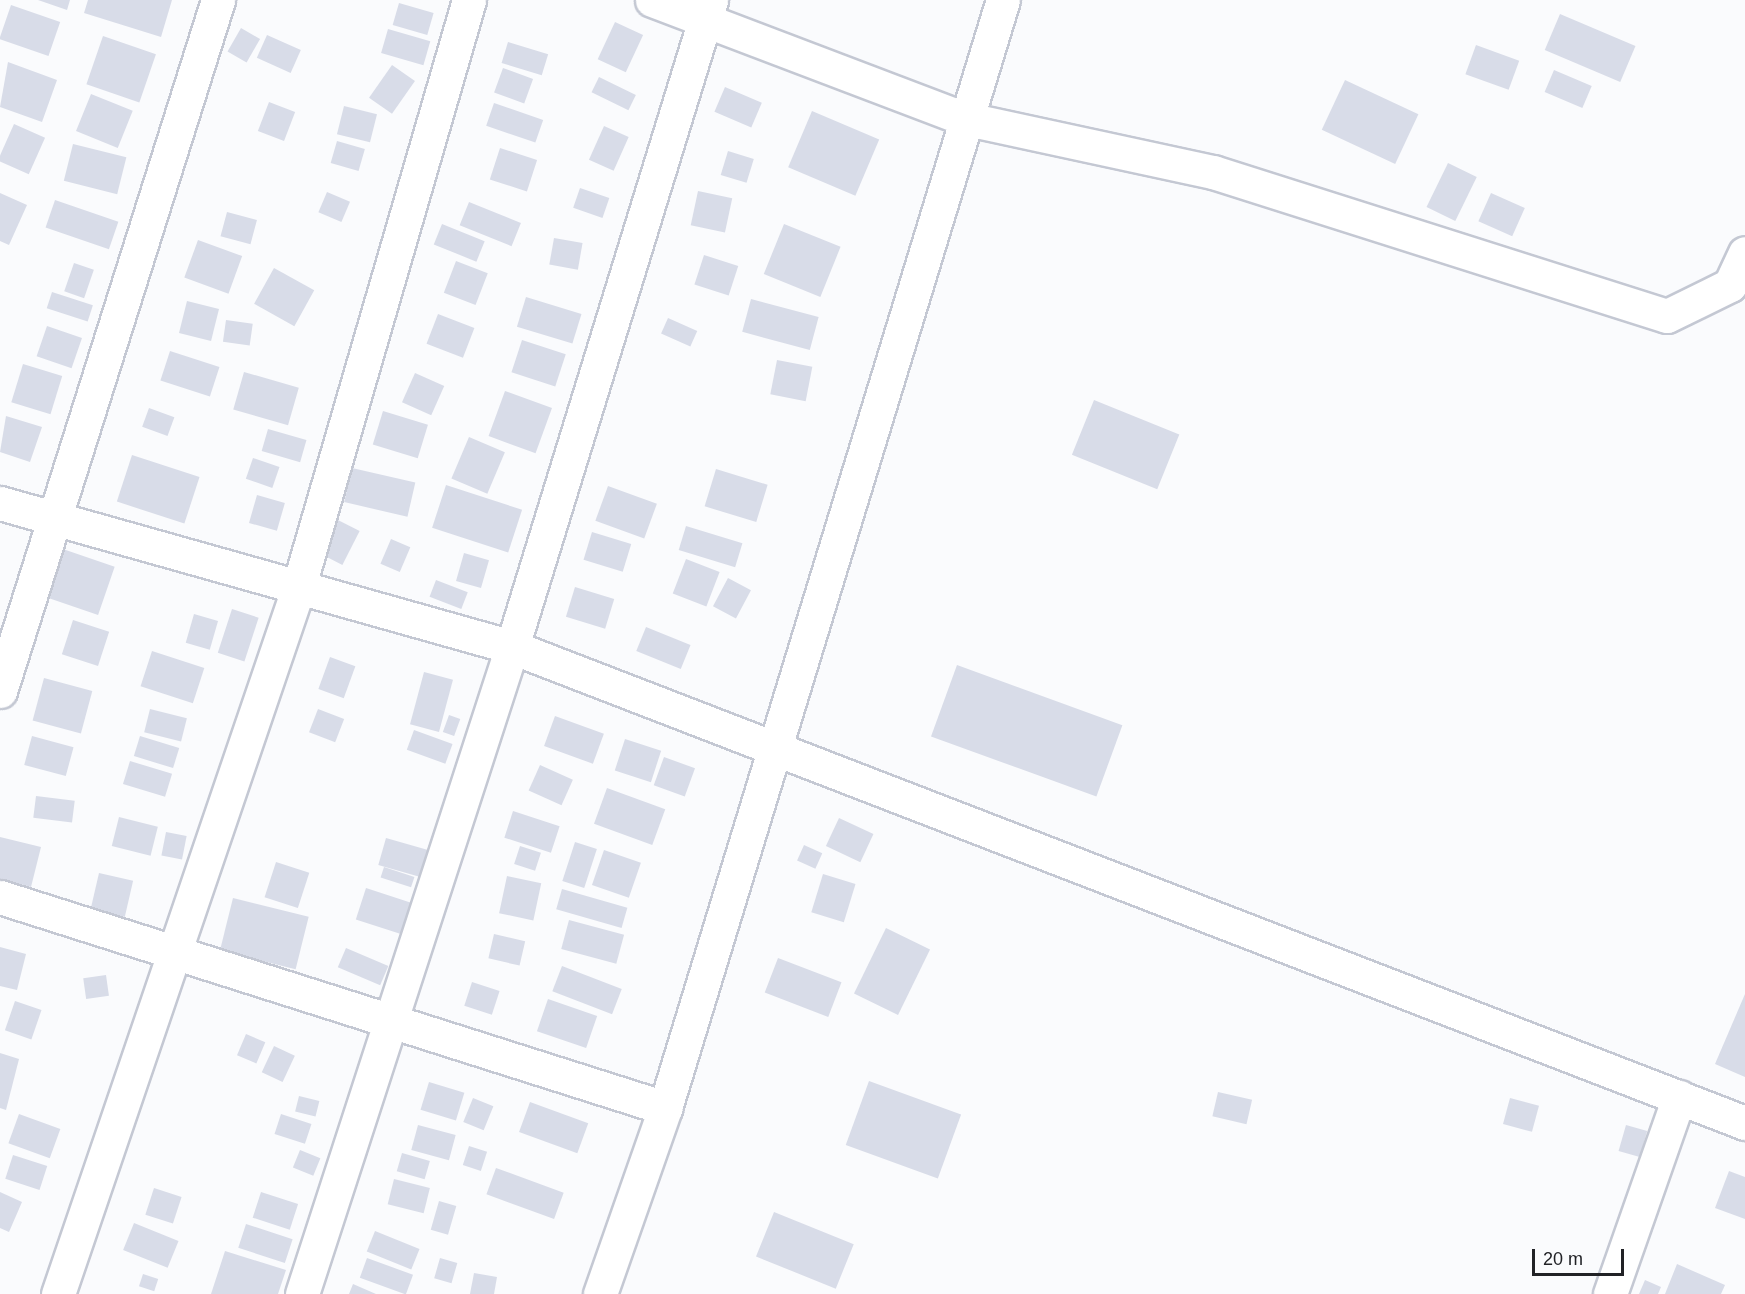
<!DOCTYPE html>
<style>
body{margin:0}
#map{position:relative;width:1745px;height:1294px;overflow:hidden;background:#fafbfd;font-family:Arial,sans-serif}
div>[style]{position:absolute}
.building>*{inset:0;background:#d8dce8;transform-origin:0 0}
.roads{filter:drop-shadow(2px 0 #c4c8d3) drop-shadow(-2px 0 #c4c8d3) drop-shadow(0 2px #c4c8d3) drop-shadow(0 -2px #c4c8d3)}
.street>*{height:33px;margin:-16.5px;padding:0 16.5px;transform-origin:16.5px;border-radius:16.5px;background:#fff}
.secondary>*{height:33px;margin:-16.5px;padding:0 16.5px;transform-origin:16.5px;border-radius:16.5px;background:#fff}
span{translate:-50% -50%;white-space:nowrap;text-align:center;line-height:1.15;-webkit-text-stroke:5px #fafbfd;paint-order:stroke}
.scale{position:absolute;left:1532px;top:1249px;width:92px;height:27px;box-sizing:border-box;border:3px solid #212226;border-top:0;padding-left:8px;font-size:18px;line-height:21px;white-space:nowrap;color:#212226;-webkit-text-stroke:4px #fafbfd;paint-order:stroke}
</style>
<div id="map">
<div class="building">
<i style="clip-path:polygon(38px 0,70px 0,67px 10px)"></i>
<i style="clip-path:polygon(88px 0,172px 0,161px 37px,84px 13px)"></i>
<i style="left:399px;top:3px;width:36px;height:23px;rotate:16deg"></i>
<i style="left:11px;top:5px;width:52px;height:36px;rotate:19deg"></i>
<i style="left:1560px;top:14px;width:82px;height:39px;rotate:23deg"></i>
<i style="left:615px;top:22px;width:31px;height:41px;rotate:25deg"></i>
<i style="left:241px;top:28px;width:22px;height:27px;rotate:30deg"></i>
<i style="left:388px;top:29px;width:44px;height:25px;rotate:16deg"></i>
<i style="left:267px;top:35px;width:37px;height:25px;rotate:24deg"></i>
<i style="left:103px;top:36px;width:56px;height:51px;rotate:19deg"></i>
<i style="left:508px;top:42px;width:42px;height:22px;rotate:17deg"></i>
<i style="left:1476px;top:45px;width:46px;height:31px;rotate:20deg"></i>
<i style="clip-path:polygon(8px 62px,57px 80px,42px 122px,0 107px)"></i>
<i style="left:392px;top:65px;width:28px;height:40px;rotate:35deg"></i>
<i style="left:503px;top:68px;width:32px;height:26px;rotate:20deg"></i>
<i style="left:1554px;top:70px;width:41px;height:24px;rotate:23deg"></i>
<i style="left:599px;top:77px;width:41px;height:17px;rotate:26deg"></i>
<i style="left:1345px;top:80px;width:81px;height:55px;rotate:25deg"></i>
<i style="left:725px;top:87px;width:40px;height:27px;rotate:23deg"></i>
<i style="left:91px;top:94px;width:45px;height:40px;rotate:22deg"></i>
<i style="left:269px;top:102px;width:28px;height:31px;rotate:21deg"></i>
<i style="left:494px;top:103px;width:52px;height:24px;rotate:19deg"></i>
<i style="left:344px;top:106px;width:34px;height:29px;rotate:14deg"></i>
<i style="left:812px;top:111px;width:73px;height:61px;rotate:23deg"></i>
<i style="left:14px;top:124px;width:34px;height:40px;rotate:24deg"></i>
<i style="left:604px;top:126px;width:27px;height:37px;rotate:24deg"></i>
<i style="left:337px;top:141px;width:29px;height:23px;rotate:16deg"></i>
<i style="left:73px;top:144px;width:55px;height:38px;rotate:14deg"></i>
<i style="left:500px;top:148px;width:39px;height:33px;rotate:18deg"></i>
<i style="left:728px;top:151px;width:27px;height:25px;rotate:17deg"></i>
<i style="left:1448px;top:163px;width:32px;height:49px;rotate:26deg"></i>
<i style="left:580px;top:188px;width:31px;height:21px;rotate:19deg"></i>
<i style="left:698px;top:191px;width:35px;height:35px;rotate:12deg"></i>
<i style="left:327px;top:192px;width:25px;height:22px;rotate:23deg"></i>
<i style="clip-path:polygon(0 193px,27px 205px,9px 245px,0 241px)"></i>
<i style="left:1491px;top:193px;width:37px;height:31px;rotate:24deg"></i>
<i style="left:55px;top:200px;width:67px;height:29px;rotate:19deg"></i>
<i style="left:469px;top:202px;width:56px;height:25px;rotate:22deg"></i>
<i style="left:227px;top:212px;width:31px;height:25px;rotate:15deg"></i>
<i style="left:442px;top:224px;width:46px;height:22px;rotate:22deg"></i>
<i style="left:784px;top:224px;width:61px;height:54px;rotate:22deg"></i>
<i style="left:554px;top:238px;width:29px;height:27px;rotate:10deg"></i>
<i style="left:198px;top:240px;width:47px;height:40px;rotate:20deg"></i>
<i style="left:704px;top:255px;width:36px;height:31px;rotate:18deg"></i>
<i style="left:456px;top:261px;width:34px;height:34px;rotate:21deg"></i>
<i style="left:74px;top:263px;width:21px;height:30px;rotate:19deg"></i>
<i style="left:274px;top:268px;width:46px;height:41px;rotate:29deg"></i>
<i style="left:52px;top:292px;width:43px;height:17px;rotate:18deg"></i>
<i style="left:526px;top:297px;width:58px;height:31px;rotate:17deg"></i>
<i style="left:751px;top:299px;width:70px;height:34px;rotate:15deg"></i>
<i style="left:187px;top:301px;width:33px;height:33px;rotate:14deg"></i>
<i style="left:438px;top:314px;width:39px;height:32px;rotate:21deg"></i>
<i style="left:668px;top:318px;width:32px;height:17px;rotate:24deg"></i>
<i style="left:226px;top:320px;width:27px;height:22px;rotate:8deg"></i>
<i style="left:47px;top:326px;width:37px;height:32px;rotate:19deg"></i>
<i style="left:522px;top:340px;width:46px;height:34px;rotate:18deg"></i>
<i style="left:170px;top:351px;width:52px;height:31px;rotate:18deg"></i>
<i style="left:777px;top:360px;width:36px;height:35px;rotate:11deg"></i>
<i style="left:23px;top:364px;width:41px;height:40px;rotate:17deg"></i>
<i style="left:244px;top:372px;width:57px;height:39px;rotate:16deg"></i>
<i style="left:415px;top:373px;width:32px;height:32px;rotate:24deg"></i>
<i style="left:505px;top:391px;width:50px;height:48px;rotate:20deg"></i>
<i style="left:1094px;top:400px;width:92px;height:59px;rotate:22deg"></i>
<i style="left:149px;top:408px;width:27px;height:20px;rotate:20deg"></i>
<i style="left:383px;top:411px;width:47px;height:35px;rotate:17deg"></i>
<i style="clip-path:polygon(6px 416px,42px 427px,30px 462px,0 452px)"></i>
<i style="left:268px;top:429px;width:40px;height:23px;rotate:16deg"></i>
<i style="left:469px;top:437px;width:39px;height:45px;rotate:23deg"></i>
<i style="left:132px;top:455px;width:71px;height:49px;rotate:18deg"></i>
<i style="left:253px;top:458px;width:28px;height:22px;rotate:19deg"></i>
<i style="left:352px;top:468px;width:65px;height:35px;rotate:13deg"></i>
<i style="left:716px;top:469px;width:54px;height:39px;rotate:17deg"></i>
<i style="left:446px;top:485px;width:80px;height:45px;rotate:18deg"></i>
<i style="left:608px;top:486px;width:52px;height:37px;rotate:20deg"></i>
<i style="left:257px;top:495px;width:29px;height:29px;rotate:16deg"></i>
<i style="left:332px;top:517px;width:31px;height:38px;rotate:27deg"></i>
<i style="left:686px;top:526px;width:59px;height:25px;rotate:17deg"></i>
<i style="left:592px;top:532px;width:41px;height:29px;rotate:17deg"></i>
<i style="left:391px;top:539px;width:21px;height:27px;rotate:23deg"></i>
<i style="left:57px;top:547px;width:61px;height:51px;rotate:19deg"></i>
<i style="left:464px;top:553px;width:26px;height:29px;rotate:16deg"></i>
<i style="left:686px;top:559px;width:36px;height:37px;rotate:21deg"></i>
<i style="left:728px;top:578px;width:26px;height:32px;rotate:28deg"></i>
<i style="left:436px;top:580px;width:34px;height:18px;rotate:21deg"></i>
<i style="left:575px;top:587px;width:41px;height:31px;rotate:17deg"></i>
<i style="left:232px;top:609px;width:28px;height:46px;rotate:18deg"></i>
<i style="left:194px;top:614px;width:25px;height:30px;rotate:16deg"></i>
<i style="left:73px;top:620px;width:38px;height:36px;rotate:18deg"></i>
<i style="left:646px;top:627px;width:48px;height:26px;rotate:22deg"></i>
<i style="left:152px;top:651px;width:55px;height:37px;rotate:18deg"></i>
<i style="left:330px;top:657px;width:27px;height:34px;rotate:20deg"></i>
<i style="left:957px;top:665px;width:176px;height:76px;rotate:20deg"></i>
<i style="left:424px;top:672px;width:30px;height:54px;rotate:15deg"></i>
<i style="left:44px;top:678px;width:50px;height:44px;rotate:15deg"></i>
<i style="left:150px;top:709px;width:38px;height:24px;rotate:14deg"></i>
<i style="left:318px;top:709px;width:28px;height:25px;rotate:21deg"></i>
<i style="left:449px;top:715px;width:12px;height:18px;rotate:20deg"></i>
<i style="left:555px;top:716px;width:52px;height:32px;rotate:20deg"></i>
<i style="left:414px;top:730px;width:41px;height:21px;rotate:20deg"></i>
<i style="left:32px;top:736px;width:43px;height:30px;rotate:15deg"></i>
<i style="left:140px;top:736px;width:41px;height:21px;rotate:17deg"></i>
<i style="left:625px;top:739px;width:38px;height:33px;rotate:18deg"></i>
<i style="left:664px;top:757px;width:33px;height:30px;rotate:20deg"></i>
<i style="left:130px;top:761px;width:44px;height:24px;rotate:17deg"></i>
<i style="left:540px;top:765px;width:36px;height:28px;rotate:24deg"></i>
<i style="left:607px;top:788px;width:62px;height:38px;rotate:20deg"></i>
<i style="left:36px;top:796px;width:39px;height:22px;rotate:7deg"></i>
<i style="left:513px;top:811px;width:49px;height:28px;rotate:18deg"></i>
<i style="left:119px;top:817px;width:40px;height:30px;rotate:14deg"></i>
<i style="left:839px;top:818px;width:38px;height:31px;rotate:25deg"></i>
<i style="left:166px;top:832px;width:21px;height:24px;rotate:11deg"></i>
<i style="clip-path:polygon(0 837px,41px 847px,31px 887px,0 879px)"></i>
<i style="left:386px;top:838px;width:51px;height:28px;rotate:16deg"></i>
<i style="left:575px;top:842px;width:23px;height:41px;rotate:18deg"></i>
<i style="left:804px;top:845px;width:20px;height:17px;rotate:24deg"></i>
<i style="left:520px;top:846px;width:22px;height:19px;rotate:18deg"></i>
<i style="left:604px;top:850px;width:39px;height:37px;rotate:19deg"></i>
<i style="left:276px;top:862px;width:35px;height:37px;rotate:18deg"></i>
<i style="left:384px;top:867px;width:32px;height:11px;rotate:18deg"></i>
<i style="left:99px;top:873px;width:35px;height:37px;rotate:13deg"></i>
<i style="left:823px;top:874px;width:34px;height:40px;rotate:17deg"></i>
<i style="left:507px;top:876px;width:35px;height:38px;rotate:12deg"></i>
<i style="left:366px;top:888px;width:49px;height:33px;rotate:18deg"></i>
<i style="left:562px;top:889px;width:68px;height:21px;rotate:16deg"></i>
<i style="left:233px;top:898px;width:78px;height:54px;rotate:14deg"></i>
<i style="left:569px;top:920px;width:57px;height:30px;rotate:15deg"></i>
<i style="left:886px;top:928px;width:49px;height:73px;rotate:26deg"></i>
<i style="left:494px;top:934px;width:32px;height:25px;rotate:13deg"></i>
<i style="clip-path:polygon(0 947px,26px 954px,17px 990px,0 986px)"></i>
<i style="left:346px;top:948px;width:46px;height:21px;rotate:23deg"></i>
<i style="left:778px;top:958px;width:68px;height:37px;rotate:21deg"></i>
<i style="left:562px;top:966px;width:64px;height:27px;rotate:21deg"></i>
<i style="left:106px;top:975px;width:21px;height:23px;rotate:82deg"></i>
<i style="left:472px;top:982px;width:29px;height:25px;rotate:18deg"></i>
<i style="clip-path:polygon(1745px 994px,1745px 1077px,1715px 1064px)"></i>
<i style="left:548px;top:999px;width:52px;height:34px;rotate:19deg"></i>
<i style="left:15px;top:1001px;width:28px;height:31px;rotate:19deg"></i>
<i style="left:246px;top:1034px;width:21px;height:23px;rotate:23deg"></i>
<i style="left:274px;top:1046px;width:23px;height:29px;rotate:25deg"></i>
<i style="clip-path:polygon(0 1053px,19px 1059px,6px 1110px,0 1108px)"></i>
<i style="left:869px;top:1081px;width:98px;height:68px;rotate:20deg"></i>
<i style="left:429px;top:1082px;width:37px;height:29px;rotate:17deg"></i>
<i style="left:1218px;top:1092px;width:35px;height:25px;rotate:13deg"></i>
<i style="left:299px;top:1096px;width:21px;height:16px;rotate:14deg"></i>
<i style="left:473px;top:1098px;width:22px;height:26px;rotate:22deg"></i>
<i style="left:1510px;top:1098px;width:30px;height:27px;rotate:15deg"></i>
<i style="left:530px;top:1102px;width:62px;height:32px;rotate:20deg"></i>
<i style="left:19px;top:1114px;width:44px;height:31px;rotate:20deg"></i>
<i style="left:281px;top:1114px;width:32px;height:21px;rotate:18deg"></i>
<i style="left:418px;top:1125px;width:39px;height:26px;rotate:15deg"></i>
<i style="left:1626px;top:1125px;width:22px;height:27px;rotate:16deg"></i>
<i style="left:469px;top:1146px;width:19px;height:20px;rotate:18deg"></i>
<i style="left:300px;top:1150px;width:22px;height:19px;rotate:22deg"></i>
<i style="left:402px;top:1153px;width:29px;height:19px;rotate:16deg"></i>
<i style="left:13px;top:1155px;width:36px;height:25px;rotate:18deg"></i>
<i style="left:496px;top:1168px;width:72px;height:28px;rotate:20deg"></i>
<i style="clip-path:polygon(1729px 1171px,1745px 1177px,1745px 1219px,1715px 1208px)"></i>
<i style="left:394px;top:1179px;width:37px;height:26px;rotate:14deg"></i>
<i style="left:154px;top:1188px;width:29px;height:28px;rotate:18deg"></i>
<i style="clip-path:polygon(0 1192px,22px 1202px,9px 1232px,0 1228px)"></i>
<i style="left:261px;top:1192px;width:39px;height:27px;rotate:18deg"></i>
<i style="left:439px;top:1201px;width:18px;height:30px;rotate:16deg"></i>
<i style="left:774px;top:1212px;width:86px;height:48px;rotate:22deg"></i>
<i style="left:134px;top:1223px;width:48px;height:29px;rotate:22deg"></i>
<i style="left:246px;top:1224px;width:49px;height:25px;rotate:18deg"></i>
<i style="left:375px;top:1231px;width:48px;height:22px;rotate:22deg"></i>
<i style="clip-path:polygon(225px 1251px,286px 1270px,278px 1294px,211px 1294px)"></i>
<i style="left:367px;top:1258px;width:49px;height:21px;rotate:20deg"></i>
<i style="left:440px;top:1258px;width:18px;height:21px;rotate:16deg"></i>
<i style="clip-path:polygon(1677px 1264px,1725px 1285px,1721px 1294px,1665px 1294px)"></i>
<i style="clip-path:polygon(474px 1273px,497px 1277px,494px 1294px,470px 1294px)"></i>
<i style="left:143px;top:1274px;width:16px;height:13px;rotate:18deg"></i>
<i style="clip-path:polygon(1645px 1280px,1661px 1287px,1658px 1294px,1639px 1294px)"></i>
<i style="clip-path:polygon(353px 1284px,376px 1294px,349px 1294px)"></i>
</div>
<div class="roads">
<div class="street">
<i style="left:652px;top:0;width:333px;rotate:20.8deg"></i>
<i style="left:963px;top:118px;width:256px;rotate:12.2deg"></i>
<i style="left:1213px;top:172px;width:476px;rotate:17.6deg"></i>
<i style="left:1667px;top:316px;width:70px;rotate:-26.2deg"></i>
<i style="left:1730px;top:285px;width:35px;rotate:-65deg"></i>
<i style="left:0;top:503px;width:532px;rotate:15.71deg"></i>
<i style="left:512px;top:647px;width:1322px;rotate:21.11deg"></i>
<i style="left:0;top:691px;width:725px;rotate:-72.49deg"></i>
<i style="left:0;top:897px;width:698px;rotate:17.6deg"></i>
<i style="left:58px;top:1294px;width:745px;rotate:-71.2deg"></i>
<i style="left:298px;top:589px;width:613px;rotate:-73.81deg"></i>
<i style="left:302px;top:1294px;width:680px;rotate:-72.02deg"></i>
<i style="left:512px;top:647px;width:677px;rotate:-72.9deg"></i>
<i style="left:1610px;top:1294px;width:209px;rotate:-70.7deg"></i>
</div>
<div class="secondary">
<i style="left:600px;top:1294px;width:197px;rotate:-70.7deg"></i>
<i style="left:665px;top:1108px;width:1158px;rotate:-73.04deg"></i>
</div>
</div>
<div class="scale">20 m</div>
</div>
